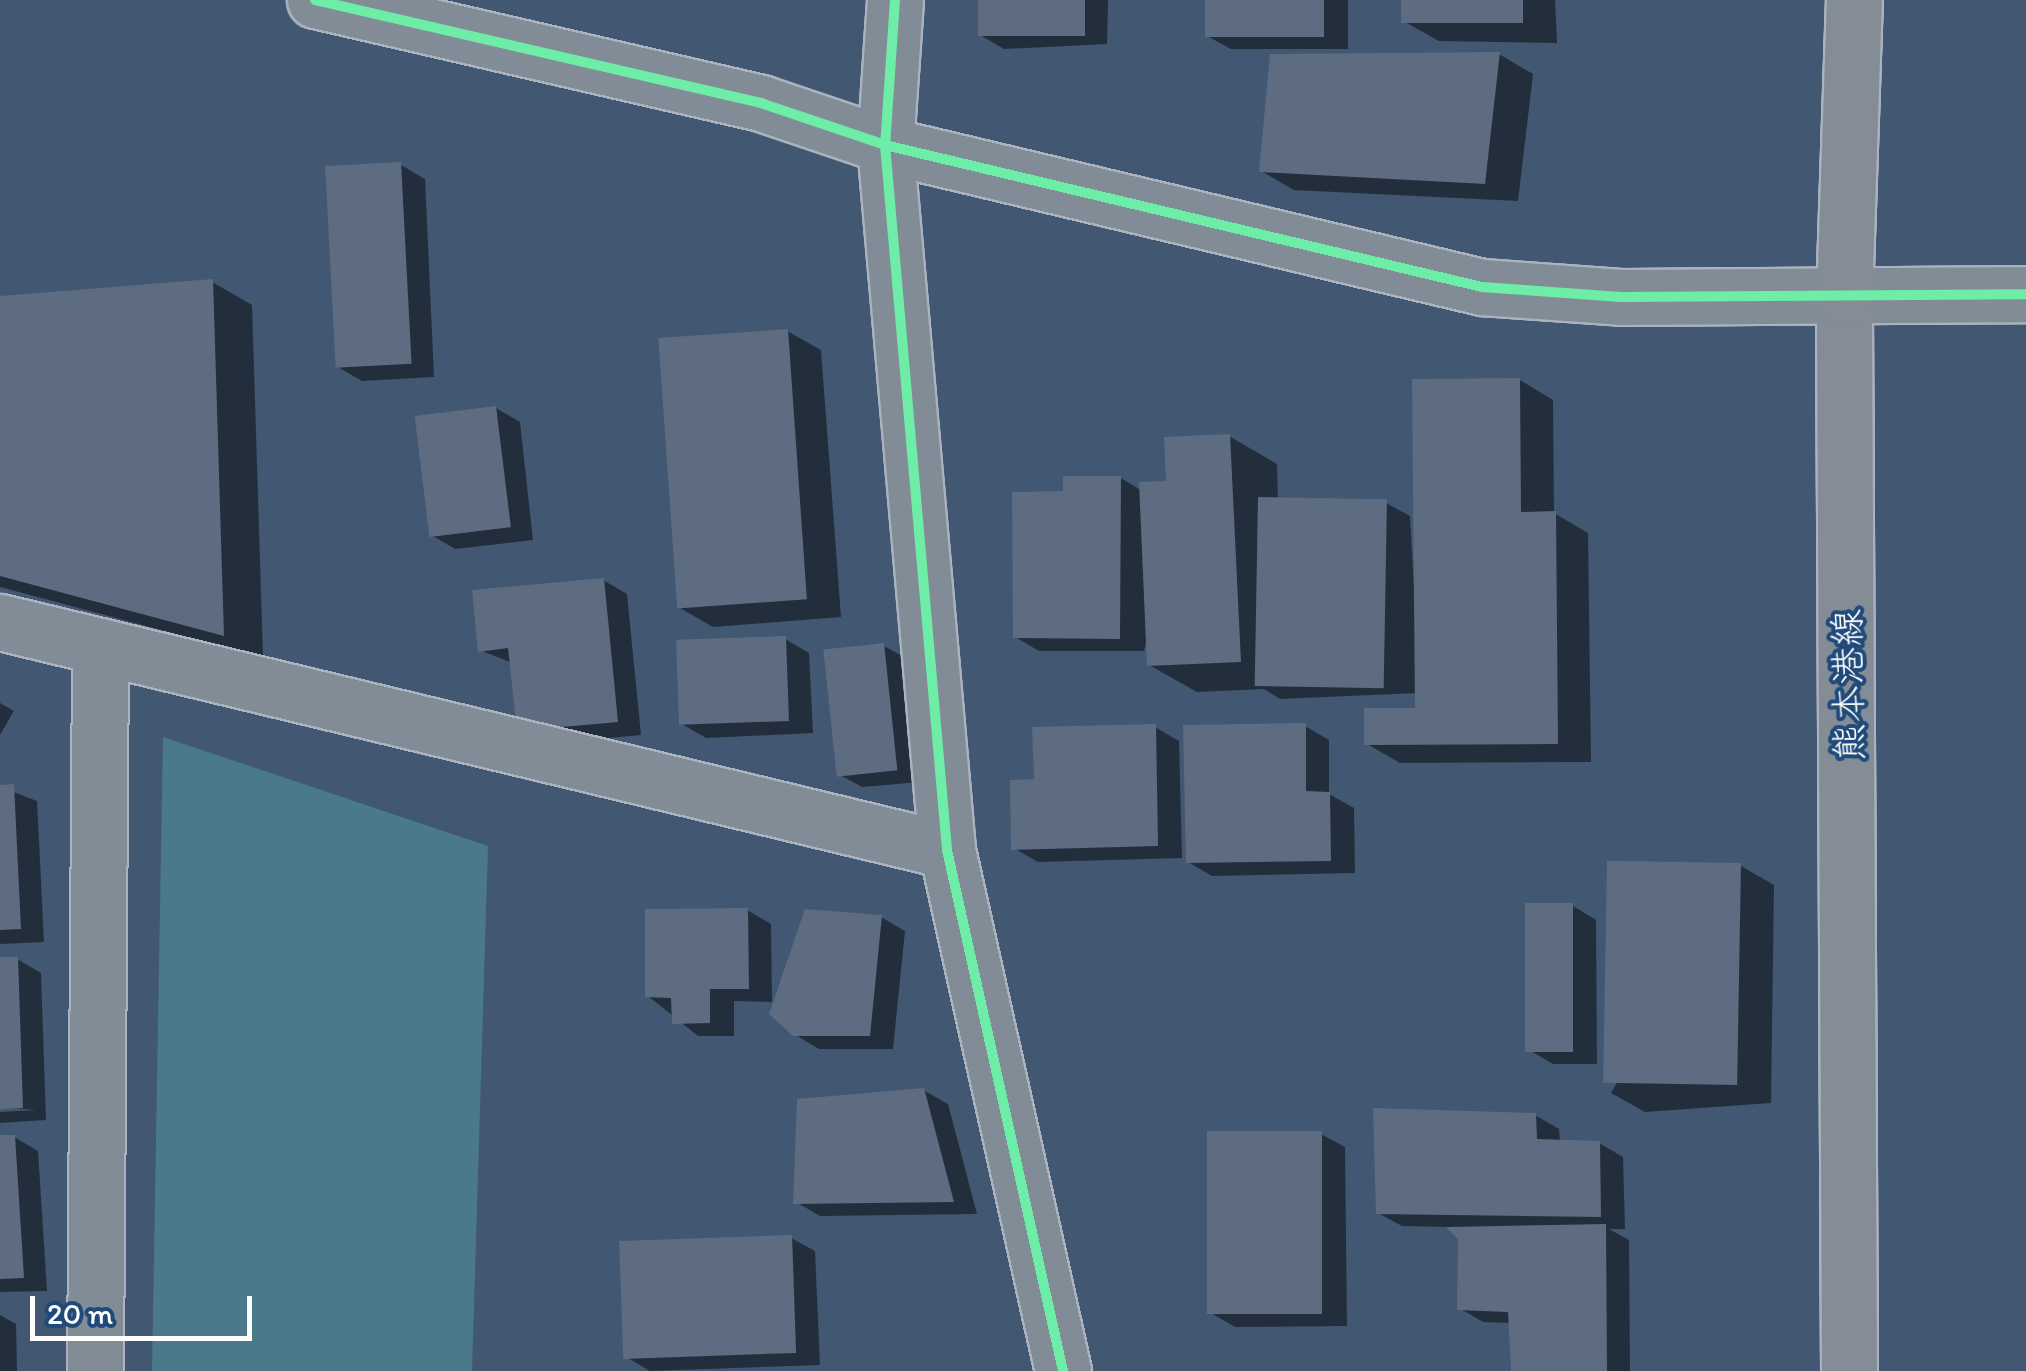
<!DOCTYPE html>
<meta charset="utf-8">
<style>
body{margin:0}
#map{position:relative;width:2026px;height:1371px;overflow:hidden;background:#425771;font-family:Itim,"Klee One",sans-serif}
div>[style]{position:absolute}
.green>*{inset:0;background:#4a7a89}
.shadow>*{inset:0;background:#0007;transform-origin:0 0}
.building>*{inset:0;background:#5d6c81;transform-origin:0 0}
.roads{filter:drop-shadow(2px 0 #aab3bf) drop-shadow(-2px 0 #aab3bf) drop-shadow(0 2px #aab3bf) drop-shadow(0 -2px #aab3bf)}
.street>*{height:55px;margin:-27.5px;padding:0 27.5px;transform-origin:27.5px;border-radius:27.5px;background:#828c97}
.secondary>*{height:55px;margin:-27.5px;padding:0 27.5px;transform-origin:27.5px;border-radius:27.5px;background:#828c97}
.primary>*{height:55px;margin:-27.5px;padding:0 27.5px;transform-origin:27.5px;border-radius:27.5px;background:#848d95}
.cycleway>*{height:10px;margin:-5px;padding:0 5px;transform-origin:5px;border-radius:5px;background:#6deda7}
span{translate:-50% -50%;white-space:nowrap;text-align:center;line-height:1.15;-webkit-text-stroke:8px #1f4a7a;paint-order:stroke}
.street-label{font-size:38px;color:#fff}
.scale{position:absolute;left:30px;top:1296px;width:222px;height:45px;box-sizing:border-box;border:5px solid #fff;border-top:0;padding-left:12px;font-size:30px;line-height:35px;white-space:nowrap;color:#fff;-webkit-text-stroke:8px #1f4a7a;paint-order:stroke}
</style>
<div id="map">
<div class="green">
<i style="clip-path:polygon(163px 737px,488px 846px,472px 1371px,152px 1371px)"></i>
</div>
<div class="shadow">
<i style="clip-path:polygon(981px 0,1108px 0,1107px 44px,1004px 49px,980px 35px)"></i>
<i style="clip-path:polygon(1207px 0,1348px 0,1348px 49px,1231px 49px,1207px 36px)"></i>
<i style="clip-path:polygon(1404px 0,1555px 0,1557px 43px,1439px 41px,1405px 22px)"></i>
<i style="clip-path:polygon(1499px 54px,1533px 74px,1518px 201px,1294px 190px,1261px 171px)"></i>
<i style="clip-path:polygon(401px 165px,425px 179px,434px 377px,362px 381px,338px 367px)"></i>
<i style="clip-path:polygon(212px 282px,252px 305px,263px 657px,0 587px,0 299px)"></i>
<i style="clip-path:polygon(787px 331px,821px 350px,841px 617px,713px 627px,680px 608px)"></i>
<i style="clip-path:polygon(1520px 380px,1553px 400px,1554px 513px,1588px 533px,1591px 762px,1400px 763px,1367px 744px,1417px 711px,1417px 693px,1280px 699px,1264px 689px,1197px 692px,1149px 665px,1148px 634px,1144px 651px,1039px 651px,1015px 637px,1066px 494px,1121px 478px,1142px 491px,1169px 483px,1229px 436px,1277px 464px,1278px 500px,1386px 503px,1410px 516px,1416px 623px)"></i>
<i style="clip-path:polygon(496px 408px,520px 422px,533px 540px,455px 549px,431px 535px)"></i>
<i style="clip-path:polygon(603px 580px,627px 594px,641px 735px,543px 744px,512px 663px,480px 650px)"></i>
<i style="clip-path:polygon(785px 639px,809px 653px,813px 733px,706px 738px,682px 724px)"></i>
<i style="clip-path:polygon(884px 646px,908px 659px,921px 782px,862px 787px,838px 774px)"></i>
<i style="left:0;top:703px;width:16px;height:79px;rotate:30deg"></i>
<i style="clip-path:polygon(1305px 726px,1329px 740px,1329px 794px,1354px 808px,1355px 873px,1212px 876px,1188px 862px)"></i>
<i style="clip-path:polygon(1155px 727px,1179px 741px,1182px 858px,1038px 862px,1014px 848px,1036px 781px)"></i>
<i style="clip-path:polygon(0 787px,37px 801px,44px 942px,0 944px)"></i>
<i style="clip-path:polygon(1741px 866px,1774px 885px,1771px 1103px,1645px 1112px,1611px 1093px)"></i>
<i style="clip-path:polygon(1573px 906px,1596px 920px,1597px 1064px,1553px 1064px,1529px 1050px)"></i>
<i style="clip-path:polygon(747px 910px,771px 924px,772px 1002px,734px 1001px,734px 1036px,698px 1036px,648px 996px)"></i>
<i style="clip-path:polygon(881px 917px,905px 931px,893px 1049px,819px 1049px,794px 1034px)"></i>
<i style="clip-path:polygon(17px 959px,41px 973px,46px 1120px,0 1123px,0 1112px,36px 1110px,0 1107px,0 960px)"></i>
<i style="clip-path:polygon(923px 1090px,948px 1104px,977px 1214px,820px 1216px,796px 1202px)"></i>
<i style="clip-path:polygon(1535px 1115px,1559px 1129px,1560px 1142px,1599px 1143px,1623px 1157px,1625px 1229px,1609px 1229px,1629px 1240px,1630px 1371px,1513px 1371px,1511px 1323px,1483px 1322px,1459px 1308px,1461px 1238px,1450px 1227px,1402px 1226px,1378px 1213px)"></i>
<i style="clip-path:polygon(1321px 1134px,1345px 1147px,1347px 1326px,1235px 1327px,1211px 1313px)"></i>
<i style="clip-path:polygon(14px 1137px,38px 1151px,47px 1291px,0 1292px,0 1138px)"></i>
<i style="clip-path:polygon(791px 1238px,815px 1251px,820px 1365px,650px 1371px,626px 1357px)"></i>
<i style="clip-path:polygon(0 1315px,16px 1324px,17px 1371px,0 1371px)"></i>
</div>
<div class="building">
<i style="left:978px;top:0;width:107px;height:36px"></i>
<i style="left:1205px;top:0;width:119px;height:37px"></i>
<i style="left:1401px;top:0;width:122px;height:23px"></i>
<i style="clip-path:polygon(1500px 52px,1485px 184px,1259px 172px,1270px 54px)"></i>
<i style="left:401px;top:162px;width:202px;height:76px;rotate:87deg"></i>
<i style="clip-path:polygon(213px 279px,224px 636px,0 576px,0 296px)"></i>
<i style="left:788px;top:329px;width:271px;height:130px;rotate:86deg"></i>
<i style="clip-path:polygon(1520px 378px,1521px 512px,1556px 511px,1558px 744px,1364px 745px,1364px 708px,1415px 708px,1412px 379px)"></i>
<i style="left:496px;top:406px;width:122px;height:82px;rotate:83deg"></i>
<i style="clip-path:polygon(1230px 434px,1241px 662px,1147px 666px,1139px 482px,1166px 481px,1164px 437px)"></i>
<i style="clip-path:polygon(1063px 476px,1121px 476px,1120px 639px,1013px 638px,1012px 492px,1063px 491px)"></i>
<i style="left:1258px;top:497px;width:129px;height:189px;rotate:1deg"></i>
<i style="clip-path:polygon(604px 578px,618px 722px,517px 731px,508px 648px,478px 652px,472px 590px)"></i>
<i style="left:786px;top:636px;width:85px;height:110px;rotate:88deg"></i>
<i style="left:884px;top:643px;width:128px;height:61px;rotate:84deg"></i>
<i style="clip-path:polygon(1306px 723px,1306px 791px,1330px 792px,1331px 861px,1186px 863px,1183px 725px)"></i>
<i style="clip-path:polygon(1156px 724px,1158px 846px,1011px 850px,1010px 780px,1034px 779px,1032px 727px)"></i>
<i style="clip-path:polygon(14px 784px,21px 929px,0 930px,0 785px)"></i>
<i style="left:1741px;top:863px;width:222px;height:134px;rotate:91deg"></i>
<i style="left:1573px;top:903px;width:149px;height:48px;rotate:90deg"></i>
<i style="clip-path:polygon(748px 908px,749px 989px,710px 989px,710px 1023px,672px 1024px,671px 998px,645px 997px,645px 909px)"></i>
<i style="clip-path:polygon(805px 909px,882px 915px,870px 1036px,793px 1036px,769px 1014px)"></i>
<i style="clip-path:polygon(0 957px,18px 957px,23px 1108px,0 1109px)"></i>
<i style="clip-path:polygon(924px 1088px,954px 1202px,793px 1204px,797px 1099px)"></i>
<i style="clip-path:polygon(1373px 1108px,1536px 1113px,1537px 1139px,1600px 1141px,1601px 1217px,1376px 1214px)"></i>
<i style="left:1322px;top:1131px;width:183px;height:115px;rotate:90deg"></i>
<i style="clip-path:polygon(0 1135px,15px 1135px,24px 1278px,0 1279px)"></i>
<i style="clip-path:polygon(1606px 1224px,1607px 1371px,1511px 1371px,1508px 1312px,1457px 1310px,1458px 1239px,1446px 1227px)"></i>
<i style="left:792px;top:1235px;width:118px;height:173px;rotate:88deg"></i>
</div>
<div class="roads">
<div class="street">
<i style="left:895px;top:0;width:145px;rotate:93.9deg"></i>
<i style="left:885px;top:145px;width:708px;rotate:84.97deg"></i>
<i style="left:947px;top:850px;width:534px;rotate:77.45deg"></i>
<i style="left:0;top:622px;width:974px;rotate:13.54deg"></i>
<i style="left:95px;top:1371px;width:720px;rotate:-89.6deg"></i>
</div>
<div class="secondary">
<i style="left:315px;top:0;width:458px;rotate:13deg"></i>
<i style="left:761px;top:103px;width:131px;rotate:18.7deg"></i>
<i style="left:885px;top:145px;width:614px;rotate:13.38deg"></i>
<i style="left:1482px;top:287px;width:139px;rotate:4.1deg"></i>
<i style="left:1621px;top:297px;width:405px;rotate:-0.4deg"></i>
</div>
<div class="primary">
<i style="left:1849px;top:1371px;width:1072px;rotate:-90.27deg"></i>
<i style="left:1844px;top:299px;width:299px;rotate:-88.1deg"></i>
</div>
</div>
<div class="cycleway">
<i style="left:315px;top:0;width:458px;rotate:13deg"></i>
<i style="left:761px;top:103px;width:131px;rotate:18.7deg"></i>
<i style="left:885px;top:145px;width:614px;rotate:13.38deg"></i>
<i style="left:1482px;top:287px;width:139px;rotate:4.1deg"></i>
<i style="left:1621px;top:297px;width:405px;rotate:-0.4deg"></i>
<i style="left:895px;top:0;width:145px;rotate:93.9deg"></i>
<i style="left:885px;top:145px;width:708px;rotate:84.97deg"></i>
<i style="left:947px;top:850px;width:534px;rotate:77.45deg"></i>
</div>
<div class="street-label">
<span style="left:1849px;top:685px;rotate:-91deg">熊本港線</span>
</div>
<div class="scale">20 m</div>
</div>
